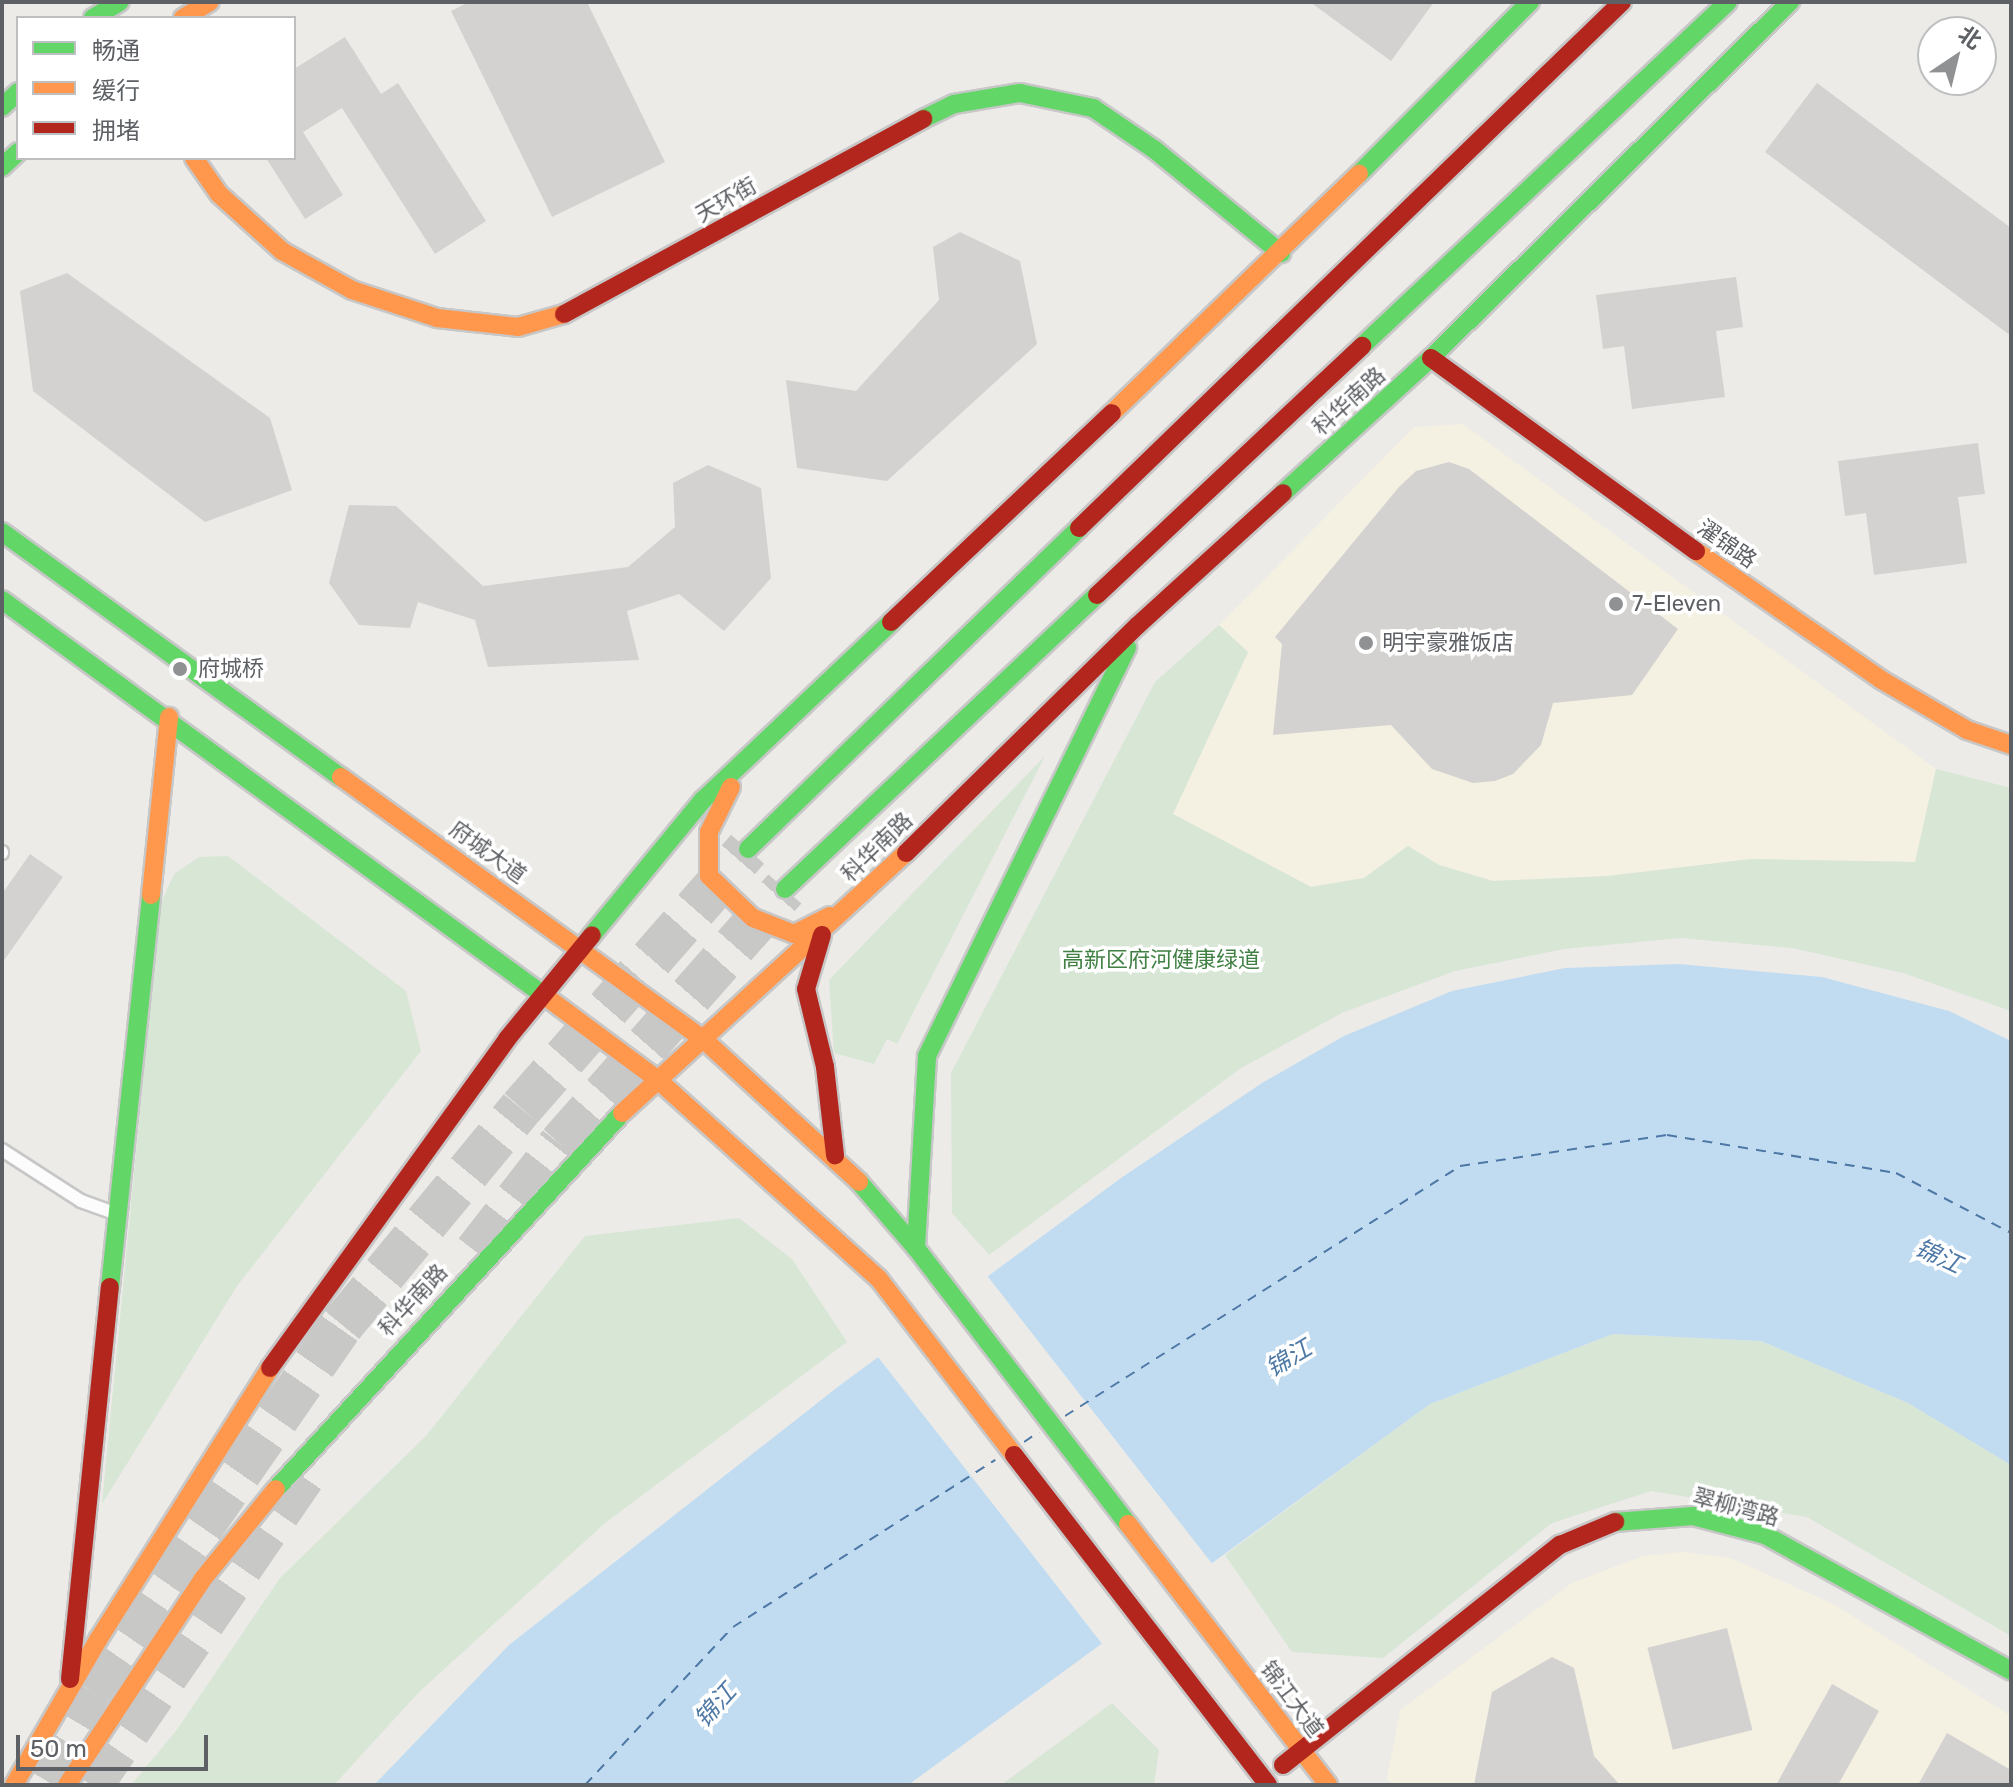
<!DOCTYPE html>
<meta charset="utf-8">
<style>
body{margin:0}
#map{position:relative;width:2013px;height:1787px;overflow:hidden;background:#ecebe8;font-family:Rubik,"Noto Sans SC",sans-serif}
div>[style]{position:absolute}
.commercial>*{inset:0;background:#f4f0e2}
.green>*{inset:0;background:#d7e6d5}
.water>*{inset:0;background:#c1dcf1}
.pier>*{inset:0;background:#ecebe8;transform-origin:0 0}
.ferry>*{height:2px;margin-top:-1px;transform-origin:0;background:repeating-linear-gradient(90deg,#4d78a5 0 10px,transparent 0 18px)}
.building>*{inset:0;background:#d3d2d0;transform-origin:0 0}
.highway-tunnel>*{height:44px;margin-top:-22px;transform-origin:0;background:repeating-linear-gradient(90deg,#c8c8c7 0 44px,transparent 0 66px)}
.roads{filter:drop-shadow(2px 0 #c7c7c7) drop-shadow(-2px 0 #c7c7c7) drop-shadow(0 2px #c7c7c7) drop-shadow(0 -2px #c7c7c7)}
.lane>*{height:12px;margin:-6px;padding:0 6px;transform-origin:6px;border-radius:6px;background:#fcfcfc}
.fast>*{height:18px;margin:-9px;padding:0 9px;transform-origin:9px;border-radius:9px;background:#63d668}
.slow>*{height:18px;margin:-9px;padding:0 9px;transform-origin:9px;border-radius:9px;background:#ff974d}
.jam>*{height:18px;margin:-9px;padding:0 9px;transform-origin:9px;border-radius:9px;background:#b3261e}
.dots>*{width:22px;height:22px;translate:-50% -50%;box-sizing:border-box;border:4px solid #fff;border-radius:50%}
span{translate:-50% -50%;white-space:nowrap;text-align:center;line-height:1.15;-webkit-text-stroke:7px #fff;paint-order:stroke}
.street-label{font-size:22px;color:#5d6064}
.poi-label{font-size:22px;color:#5d6064}
.left{translate:0 -50%;text-align:left}
.park-label{font-size:22px;color:#408043}
.water-label{font-size:24px;color:#4d78a5;font-style:italic}
.frame{position:absolute;inset:0;border:4px solid #5d6064;pointer-events:none}
.legend{position:absolute;left:16px;top:16px;width:280px;height:144px;box-sizing:border-box;background:#fff;border:2px solid #bebfc1;margin:0;padding:10px 14px;list-style:none;font-size:24px;color:#5d6064}
.legend li{display:flex;align-items:center;gap:16px;height:40px}
.legend b{width:40px;border:2px solid #bebfc1}
.north{position:absolute;left:1917px;top:16px;width:80px;height:80px;box-sizing:border-box;background:#fff;border:2px solid #bebfc1;border-radius:50%;rotate:35deg;font-size:22px;font-weight:700;line-height:32px;text-align:center;color:#5d6064}
.north::after{content:'';display:block;margin:auto;width:28px;height:36px;background:#8f9192;clip-path:polygon(50% 0,100% 100%,50% 72%,0 100%)}
.scale{position:absolute;left:16px;top:1735px;width:192px;height:36px;box-sizing:border-box;border:4px solid #5d6064;border-top:0;padding-left:10px;font-size:24px;line-height:28px;white-space:nowrap;color:#5d6064;-webkit-text-stroke:6px #fff;paint-order:stroke}
</style>
<div id="map">
<div class="commercial">
<i style="clip-path:polygon(1463px 424px,1936px 769px,1916px 862px,1751px 859px,1608px 876px,1493px 881px,1439px 865px,1408px 846px,1364px 878px,1311px 887px,1172px 814px,1248px 653px,1219px 625px,1414px 427px)"></i>
<i style="clip-path:polygon(1682px 1552px,1731px 1558px,1835px 1605px,2011px 1716px,2011px 1785px,1393px 1785px,1387px 1778px,1400px 1710px,1572px 1583px,1643px 1556px)"></i>
</div>
<div class="green">
<i style="clip-path:polygon(1219px 625px,1248px 652px,1173px 814px,1311px 887px,1364px 878px,1408px 846px,1439px 865px,1493px 881px,1608px 876px,1751px 859px,1915px 862px,1936px 769px,2011px 788px,2011px 1011px,1903px 973px,1792px 948px,1681px 938px,1564px 949px,1455px 971px,1344px 1012px,1241px 1068px,989px 1255px,952px 1213px,951px 1073px,1155px 682px)"></i>
<i style="clip-path:polygon(1045px 756px,897px 1044px,887px 1039px,874px 1064px,834px 1053px,829px 980px)"></i>
<i style="clip-path:polygon(228px 856px,406px 991px,421px 1051px,237px 1286px,102px 1504px,160px 905px,174px 874px,199px 857px)"></i>
<i style="clip-path:polygon(739px 1218px,792px 1259px,847px 1342px,605px 1523px,419px 1692px,334px 1785px,131px 1785px,176px 1731px,280px 1578px,426px 1436px,585px 1236px)"></i>
<i style="clip-path:polygon(1613px 1334px,1761px 1341px,1908px 1403px,2011px 1465px,2011px 1636px,1807px 1517px,1651px 1491px,1552px 1523px,1383px 1658px,1292px 1652px,1225px 1555px,1430px 1404px)"></i>
<i style="clip-path:polygon(1112px 1703px,1159px 1750px,1154px 1785px,1001px 1785px)"></i>
</div>
<div class="water">
<i style="clip-path:polygon(1679px 964px,1822px 977px,1949px 1011px,2011px 1041px,2011px 1465px,1908px 1403px,1761px 1341px,1613px 1334px,1430px 1404px,908px 1785px,374px 1785px,509px 1645px,839px 1386px,1121px 1178px,1262px 1083px,1344px 1036px,1452px 991px,1565px 968px)"></i>
</div>
<div class="pier">
<i style="left:985px;top:1273px;width:373px;height:136px;rotate:52deg"></i>
</div>
<div class="ferry">
<i style="left:1065px;top:1416px;width:467px;rotate:-32.3deg"></i>
<i style="left:1460px;top:1166px;width:209px;rotate:-8.5deg"></i>
<i style="left:1667px;top:1135px;width:232px;rotate:9.4deg"></i>
<i style="left:1896px;top:1173px;width:130px;rotate:27.6deg"></i>
<i style="left:1024px;top:1442px;width:18px;rotate:-34deg"></i>
<i style="left:585px;top:1785px;width:216px;rotate:-46.9deg"></i>
<i style="left:733px;top:1627px;width:311px;rotate:-32.5deg"></i>
</div>
<div class="building">
<i style="clip-path:polygon(469px 2px,587px 2px,665px 162px,552px 217px,451px 11px)"></i>
<i style="clip-path:polygon(1310px 2px,1434px 2px,1391px 61px)"></i>
<i style="clip-path:polygon(345px 37px,381px 94px,398px 83px,486px 221px,435px 254px,342px 108px,303px 132px,343px 195px,305px 219px,266px 158px,294px 158px,294px 69px)"></i>
<i style="clip-path:polygon(1817px 83px,2011px 228px,2011px 336px,1765px 152px)"></i>
<i style="clip-path:polygon(960px 232px,1020px 261px,1037px 344px,887px 481px,797px 468px,786px 380px,856px 391px,939px 300px,933px 247px)"></i>
<i style="clip-path:polygon(67px 273px,270px 418px,292px 490px,205px 522px,33px 391px,20px 291px)"></i>
<i style="clip-path:polygon(1736px 277px,1743px 327px,1716px 331px,1725px 397px,1632px 409px,1624px 346px,1603px 349px,1596px 295px)"></i>
<i style="clip-path:polygon(1978px 443px,1985px 494px,1958px 497px,1967px 563px,1874px 575px,1866px 513px,1845px 516px,1838px 461px)"></i>
<i style="clip-path:polygon(1449px 462px,1469px 469px,1678px 629px,1632px 695px,1553px 703px,1541px 745px,1513px 774px,1495px 781px,1473px 783px,1432px 769px,1391px 725px,1273px 735px,1282px 644px,1275px 637px,1399px 487px,1416px 471px)"></i>
<i style="clip-path:polygon(708px 465px,761px 488px,771px 578px,724px 631px,679px 594px,627px 611px,639px 660px,488px 667px,475px 620px,418px 602px,410px 628px,359px 625px,329px 583px,349px 505px,396px 506px,483px 586px,628px 567px,675px 527px,673px 483px)"></i>
<i style="clip-path:polygon(30px 854px,63px 877px,2px 963px,2px 894px)"></i>
<i style="left:1727px;top:1628px;width:105px;height:82px;rotate:76deg"></i>
<i style="clip-path:polygon(1552px 1657px,1574px 1668px,1594px 1756px,1620px 1785px,1474px 1785px,1492px 1692px)"></i>
<i style="clip-path:polygon(1832px 1684px,1879px 1711px,1838px 1785px,1776px 1785px)"></i>
<i style="clip-path:polygon(1947px 1733px,2011px 1770px,2011px 1785px,1918px 1785px)"></i>
</div>
<div class="highway-tunnel">
<i style="left:476px;top:1252px;width:137px;rotate:-52.1deg"></i>
<i style="left:560px;top:1144px;width:340px;rotate:-48.6deg"></i>
<i style="left:38px;top:1776px;width:100px;rotate:-59.3deg"></i>
<i style="left:89px;top:1690px;width:444px;rotate:-55.3deg"></i>
<i style="left:342px;top:1325px;width:281px;rotate:-50.5deg"></i>
<i style="left:521px;top:1108px;width:344px;rotate:-48.8deg"></i>
<i style="left:91px;top:1785px;width:381px;rotate:-55.5deg"></i>
</div>
<div class="roads">
<div class="lane">
<i style="left:2px;top:852px;width:1px;rotate:90deg"></i>
<i style="left:2px;top:1150px;width:94px;rotate:32.8deg"></i>
<i style="left:81px;top:1201px;width:35px;rotate:20deg"></i>
</div>
<div class="fast">
<i style="left:93px;top:18px;width:31px;rotate:-31deg"></i>
<i style="left:2px;top:107px;width:22px;rotate:-43deg"></i>
<i style="left:923px;top:119px;width:34px;rotate:-26deg"></i>
<i style="left:954px;top:104px;width:67px;rotate:-9.5deg"></i>
<i style="left:1020px;top:93px;width:75px;rotate:11.6deg"></i>
<i style="left:1093px;top:108px;width:75px;rotate:34.1deg"></i>
<i style="left:1155px;top:150px;width:163px;rotate:39.3deg"></i>
<i style="left:2px;top:167px;width:22px;rotate:-43deg"></i>
<i style="left:1359px;top:174px;width:243px;rotate:-45.2deg"></i>
<i style="left:1362px;top:346px;width:502px;rotate:-43.23deg"></i>
<i style="left:1283px;top:493px;width:200px;rotate:-42.4deg"></i>
<i style="left:1431px;top:358px;width:506px;rotate:-44.76deg"></i>
<i style="left:2px;top:532px;width:418px;rotate:35.9deg"></i>
<i style="left:2px;top:600px;width:677px;rotate:36.11deg"></i>
<i style="left:748px;top:849px;width:461px;rotate:-44.1deg"></i>
<i style="left:785px;top:889px;width:429px;rotate:-43.3deg"></i>
<i style="left:592px;top:935px;width:175px;rotate:-50.6deg"></i>
<i style="left:703px;top:800px;width:259px;rotate:-43.4deg"></i>
<i style="left:859px;top:1182px;width:87px;rotate:49.2deg"></i>
<i style="left:916px;top:1248px;width:348px;rotate:52.5deg"></i>
<i style="left:916px;top:1248px;width:192px;rotate:-86.7deg"></i>
<i style="left:927px;top:1056px;width:455px;rotate:-63.9deg"></i>
<i style="left:110px;top:1287px;width:394px;rotate:-84deg"></i>
<i style="left:276px;top:1489px;width:511px;rotate:-47.38deg"></i>
<i style="left:1615px;top:1522px;width:78px;rotate:-4.4deg"></i>
<i style="left:1693px;top:1516px;width:74px;rotate:14.8deg"></i>
<i style="left:1765px;top:1535px;width:281px;rotate:28.9deg"></i>
</div>
<div class="slow">
<i style="left:183px;top:18px;width:31px;rotate:-31deg"></i>
<i style="left:194px;top:158px;width:44px;rotate:55.2deg"></i>
<i style="left:219px;top:194px;width:85px;rotate:42.1deg"></i>
<i style="left:282px;top:251px;width:80px;rotate:29.1deg"></i>
<i style="left:352px;top:290px;width:89px;rotate:18.2deg"></i>
<i style="left:437px;top:318px;width:81px;rotate:6.3deg"></i>
<i style="left:518px;top:327px;width:48px;rotate:-15.8deg"></i>
<i style="left:1112px;top:413px;width:344px;rotate:-44.1deg"></i>
<i style="left:1696px;top:551px;width:224px;rotate:34.8deg"></i>
<i style="left:1880px;top:679px;width:101px;rotate:30.4deg"></i>
<i style="left:1967px;top:730px;width:46px;rotate:18.8deg"></i>
<i style="left:341px;top:777px;width:445px;rotate:35.9deg"></i>
<i style="left:702px;top:1038px;width:213px;rotate:42.5deg"></i>
<i style="left:731px;top:787px;width:50px;rotate:116.1deg"></i>
<i style="left:709px;top:832px;width:44px;rotate:90deg"></i>
<i style="left:709px;top:876px;width:61px;rotate:43.7deg"></i>
<i style="left:753px;top:918px;width:44px;rotate:21.3deg"></i>
<i style="left:794px;top:934px;width:40px;rotate:-26.6deg"></i>
<i style="left:151px;top:895px;width:179px;rotate:-84.2deg"></i>
<i style="left:549px;top:999px;width:136px;rotate:36.6deg"></i>
<i style="left:658px;top:1080px;width:297px;rotate:42deg"></i>
<i style="left:879px;top:1279px;width:222px;rotate:52.5deg"></i>
<i style="left:622px;top:1113px;width:385px;rotate:-42.5deg"></i>
<i style="left:1128px;top:1524px;width:329px;rotate:52.5deg"></i>
<i style="left:14px;top:1785px;width:168px;rotate:-59.9deg"></i>
<i style="left:98px;top:1640px;width:322px;rotate:-57.7deg"></i>
<i style="left:67px;top:1785px;width:245px;rotate:-56.6deg"></i>
<i style="left:202px;top:1580px;width:117px;rotate:-50.9deg"></i>
</div>
<div class="jam">
<i style="left:564px;top:314px;width:409px;rotate:-28.5deg"></i>
<i style="left:1431px;top:358px;width:328px;rotate:36.1deg"></i>
<i style="left:1079px;top:528px;width:756px;rotate:-44.09deg"></i>
<i style="left:1097px;top:595px;width:364px;rotate:-43.2deg"></i>
<i style="left:891px;top:622px;width:304px;rotate:-43.4deg"></i>
<i style="left:906px;top:853px;width:325px;rotate:-44.5deg"></i>
<i style="left:1138px;top:625px;width:196px;rotate:-42.3deg"></i>
<i style="left:822px;top:935px;width:56px;rotate:106.5deg"></i>
<i style="left:806px;top:989px;width:80px;rotate:76.3deg"></i>
<i style="left:825px;top:1067px;width:89px;rotate:83.5deg"></i>
<i style="left:270px;top:1368px;width:405px;rotate:-54.2deg"></i>
<i style="left:507px;top:1039px;width:134px;rotate:-50.7deg"></i>
<i style="left:1014px;top:1455px;width:416px;rotate:52.4deg"></i>
<i style="left:70px;top:1679px;width:394px;rotate:-84.2deg"></i>
<i style="left:1283px;top:1765px;width:354px;rotate:-38.5deg"></i>
<i style="left:1560px;top:1545px;width:60px;rotate:-22.7deg"></i>
</div>
</div>
<div class="dots">
<i style="left:1616px;top:604px;background:#8f9192"></i>
<i style="left:1366px;top:643px;background:#8f9192"></i>
<i style="left:180px;top:669px;background:#8f9192"></i>
</div>
<div class="street-label">
<span style="left:726px;top:200px;rotate:-30deg">天环街</span>
<span style="left:1349px;top:401px;rotate:-42deg">科华南路</span>
<span style="left:1727px;top:544px;rotate:35deg">濯锦路</span>
<span style="left:877px;top:847px;rotate:-44deg">科华南路</span>
<span style="left:488px;top:852px;rotate:36deg">府城大道</span>
<span style="left:413px;top:1300px;rotate:-47deg">科华南路</span>
<span style="left:1736px;top:1507px;rotate:15deg">翠柳湾路</span>
<span style="left:1292px;top:1699px;rotate:53deg">锦江大道</span>
</div>
<div class="poi-label">
<span class="left" style="left:1632px;top:604px">7-Eleven</span>
<span class="left" style="left:1382px;top:643px">明宇豪雅饭店</span>
<span class="left" style="left:198px;top:669px">府城桥</span>
</div>
<div class="park-label">
<span style="left:1161px;top:960px">高新区府河健康绿道</span>
</div>
<div class="water-label">
<span style="left:1938px;top:1257px;rotate:25deg">锦江</span>
<span style="left:1289px;top:1359px;rotate:-31deg">锦江</span>
<span style="left:716px;top:1706px;rotate:-48deg">锦江</span>
</div>
<div class="frame"></div>
<ul class="legend">
<li><b style="height:10px;background:#63d668"></b>畅通</li>
<li><b style="height:10px;background:#ff974d"></b>缓行</li>
<li><b style="height:10px;background:#b3261e"></b>拥堵</li>
</ul>
<div class="north">北</div>
<div class="scale">50 m</div>
</div>
